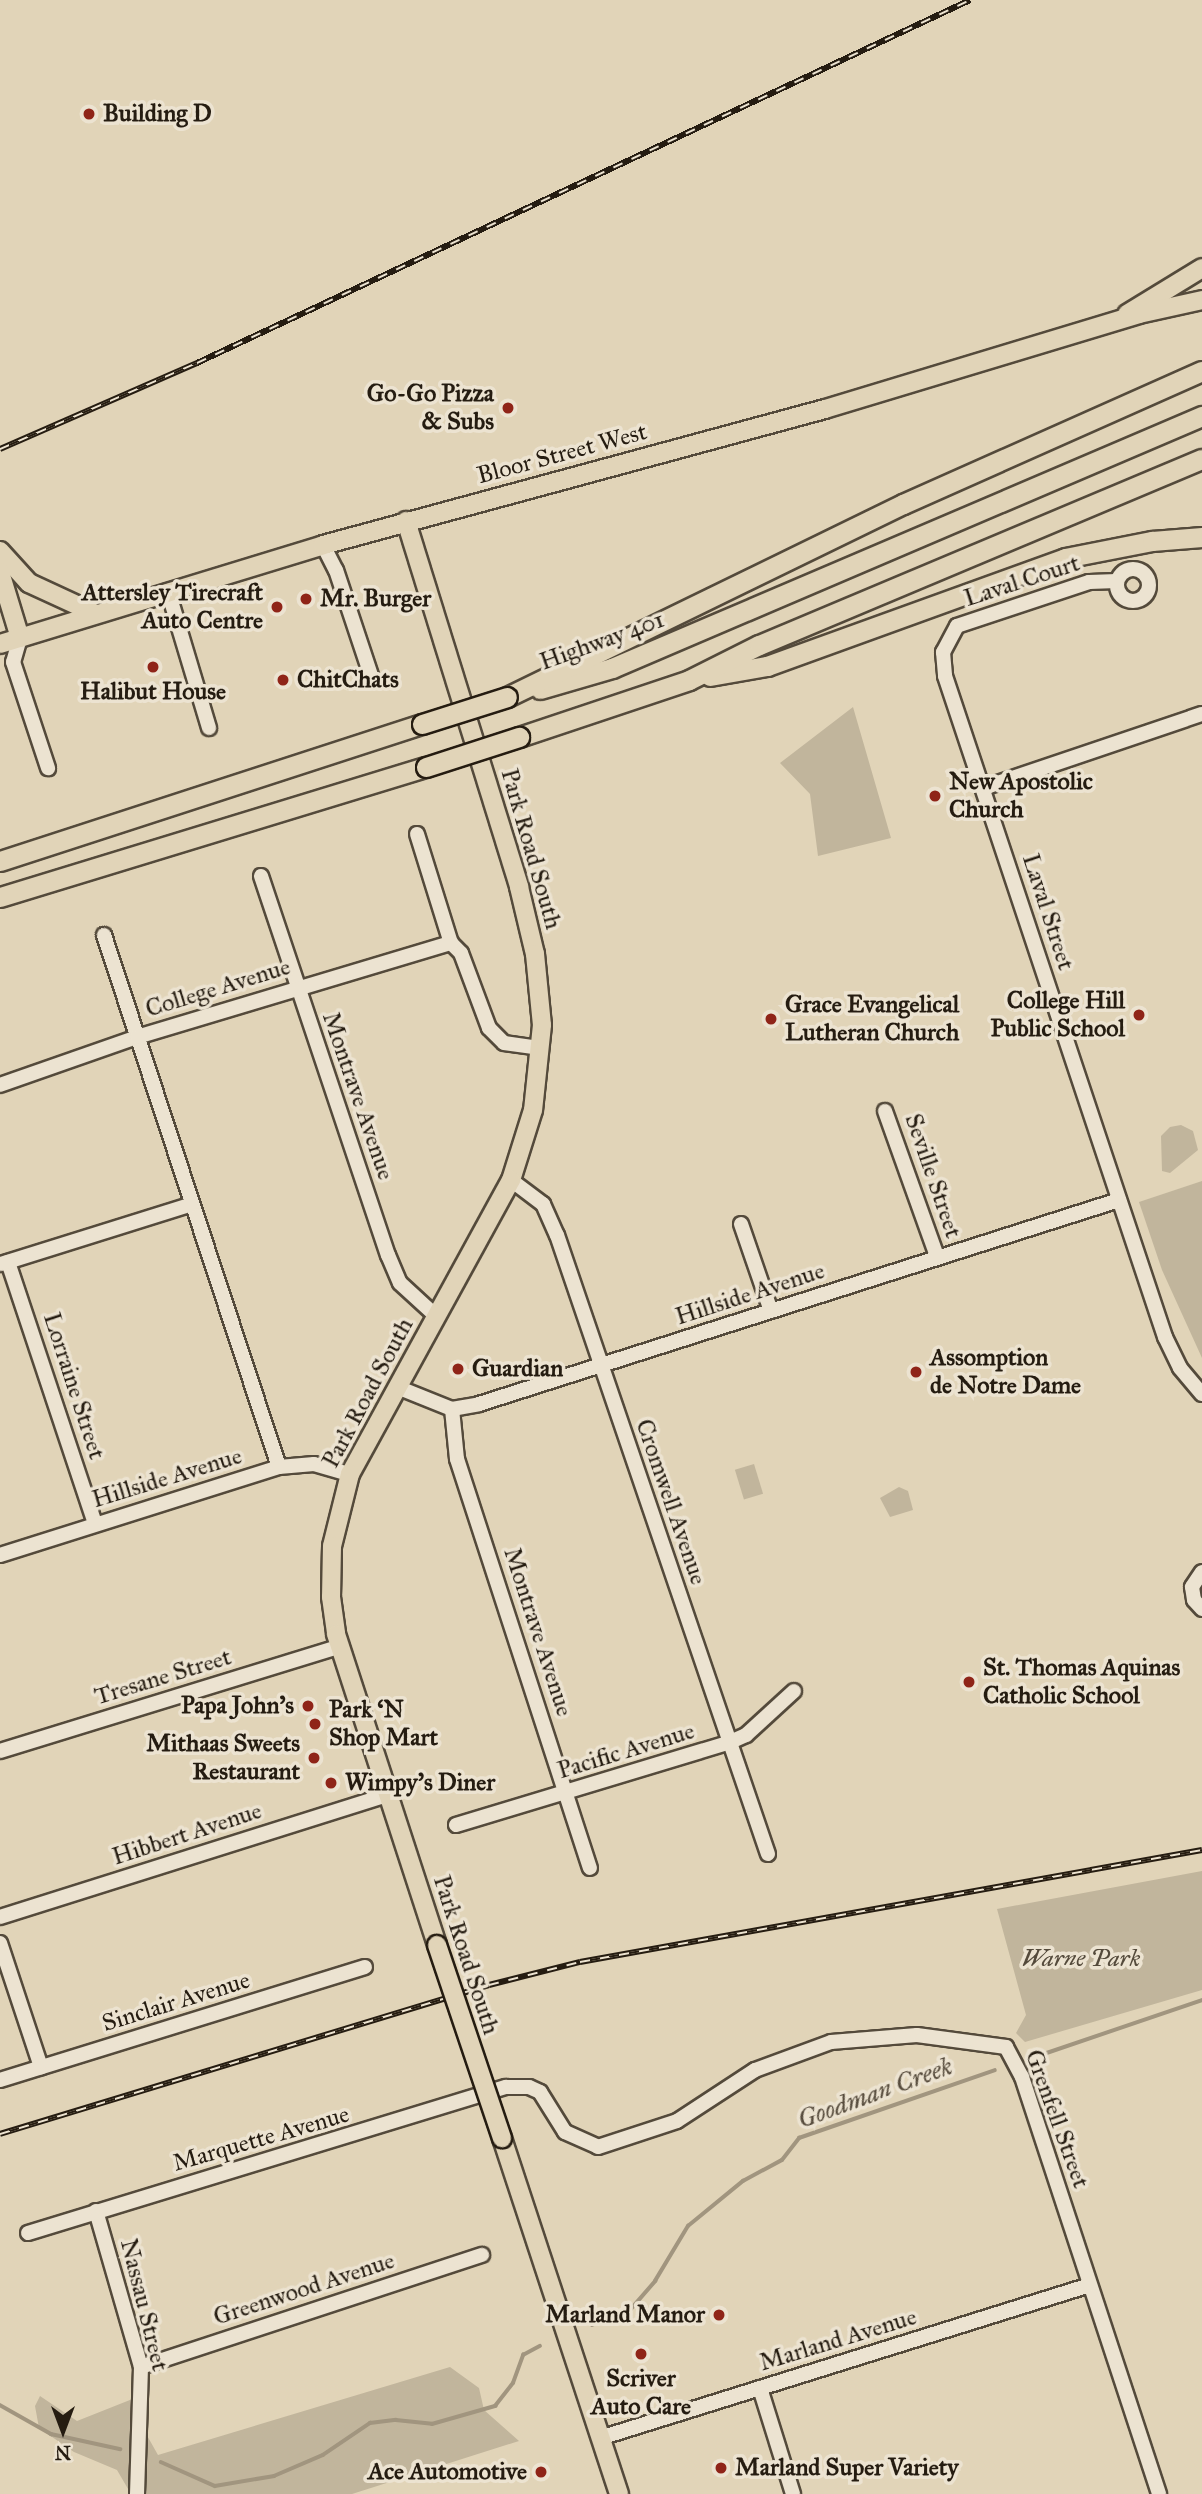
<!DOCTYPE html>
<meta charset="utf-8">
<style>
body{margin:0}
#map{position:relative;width:1202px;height:2494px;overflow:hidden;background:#e1d4b8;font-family:"IM FELL Great Primer",serif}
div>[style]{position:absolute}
.green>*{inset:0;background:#c1b59c;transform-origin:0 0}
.stream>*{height:3.5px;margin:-1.75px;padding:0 1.75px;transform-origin:1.75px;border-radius:1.75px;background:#a1957f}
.roads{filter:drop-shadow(2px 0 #544a3b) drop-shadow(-2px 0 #544a3b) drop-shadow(0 2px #544a3b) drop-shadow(0 -2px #544a3b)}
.minor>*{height:14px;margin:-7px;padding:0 7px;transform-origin:7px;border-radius:7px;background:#ece3d1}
.minor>.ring{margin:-7px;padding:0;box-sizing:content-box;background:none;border:14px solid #ece3d1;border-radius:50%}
.major>*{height:18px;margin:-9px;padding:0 9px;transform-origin:9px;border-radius:9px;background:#e1d4b8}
.highway>*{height:19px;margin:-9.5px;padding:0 9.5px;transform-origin:9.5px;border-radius:9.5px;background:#e1d4b8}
.rail>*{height:6px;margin-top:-3px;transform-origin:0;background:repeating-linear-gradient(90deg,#ece3d1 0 10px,#251c11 0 20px);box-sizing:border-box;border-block:2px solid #251c11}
.bridges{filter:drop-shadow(2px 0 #251c11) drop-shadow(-2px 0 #251c11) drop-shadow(0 2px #251c11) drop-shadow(0 -2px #251c11)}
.major-bridge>*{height:18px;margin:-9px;padding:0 9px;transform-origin:9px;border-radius:9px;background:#e1d4b8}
.highway-bridge>*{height:19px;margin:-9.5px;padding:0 9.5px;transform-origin:9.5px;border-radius:9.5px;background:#e1d4b8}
.dots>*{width:19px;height:19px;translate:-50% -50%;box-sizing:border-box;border:4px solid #ece3d1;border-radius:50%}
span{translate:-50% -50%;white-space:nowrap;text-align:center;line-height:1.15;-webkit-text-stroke:7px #ece3d1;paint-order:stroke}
.poi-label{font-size:24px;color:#251c11;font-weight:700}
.left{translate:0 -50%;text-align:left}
.right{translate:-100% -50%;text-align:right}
.street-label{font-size:24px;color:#251c11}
.park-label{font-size:24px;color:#544a3b;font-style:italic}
.water-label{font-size:26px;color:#574c3d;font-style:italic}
.north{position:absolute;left:28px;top:2396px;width:70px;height:70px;-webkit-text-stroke:5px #ece3d1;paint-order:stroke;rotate:180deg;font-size:19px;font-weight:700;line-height:28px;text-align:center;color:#251c11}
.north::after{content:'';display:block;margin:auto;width:24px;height:32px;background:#251c11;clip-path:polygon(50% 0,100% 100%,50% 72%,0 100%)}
</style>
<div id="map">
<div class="green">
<i style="clip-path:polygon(853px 707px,891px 838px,818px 856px,810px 794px,780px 763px)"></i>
<i style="clip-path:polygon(1181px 1125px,1193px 1131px,1198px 1150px,1170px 1173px,1162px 1171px,1161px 1136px,1170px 1127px)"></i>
<i style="clip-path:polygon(1202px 1181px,1202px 1358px,1162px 1270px,1139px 1202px)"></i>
<i style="left:754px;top:1464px;width:31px;height:20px;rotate:73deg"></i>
<i style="clip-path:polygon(899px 1487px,908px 1491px,913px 1510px,890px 1517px,880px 1498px)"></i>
<i style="clip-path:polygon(1202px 1871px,1202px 1990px,1025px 2042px,1016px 2033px,1026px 2015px,997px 1909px)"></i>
<i style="clip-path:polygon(450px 2367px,479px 2388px,484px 2410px,519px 2441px,352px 2494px,131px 2494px,117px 2470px,74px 2452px,39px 2428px,35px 2406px,40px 2396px,77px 2421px,140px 2396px,136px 2416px,158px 2455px)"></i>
</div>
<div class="stream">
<i style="left:1035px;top:2057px;width:176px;rotate:-18.8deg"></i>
<i style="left:592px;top:2325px;width:42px;rotate:-22.3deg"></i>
<i style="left:631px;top:2309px;width:37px;rotate:-49deg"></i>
<i style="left:655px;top:2281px;width:64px;rotate:-59deg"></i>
<i style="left:688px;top:2226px;width:71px;rotate:-39.3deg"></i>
<i style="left:743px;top:2181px;width:44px;rotate:-28.3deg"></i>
<i style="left:782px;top:2160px;width:28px;rotate:-52deg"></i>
<i style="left:799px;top:2138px;width:207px;rotate:-19.1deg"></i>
<i style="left:0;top:2405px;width:59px;rotate:29.6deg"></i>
<i style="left:51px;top:2434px;width:71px;rotate:12.3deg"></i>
<i style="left:161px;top:2462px;width:59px;rotate:24deg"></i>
<i style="left:215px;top:2486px;width:60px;rotate:-9.6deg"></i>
<i style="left:274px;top:2476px;width:53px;rotate:-23.2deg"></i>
<i style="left:323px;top:2455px;width:57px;rotate:-34.2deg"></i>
<i style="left:370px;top:2423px;width:26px;rotate:-7deg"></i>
<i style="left:396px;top:2420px;width:36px;rotate:6deg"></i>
<i style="left:432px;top:2424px;width:66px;rotate:-15.9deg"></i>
<i style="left:495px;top:2406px;width:29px;rotate:-52deg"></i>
<i style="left:513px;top:2383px;width:30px;rotate:-70deg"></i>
<i style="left:523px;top:2355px;width:19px;rotate:-28deg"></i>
</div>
<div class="roads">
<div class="minor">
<i style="left:323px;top:545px;width:28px;rotate:63deg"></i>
<i style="left:336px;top:570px;width:114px;rotate:71.6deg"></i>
<i class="ring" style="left:1117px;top:569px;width:18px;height:18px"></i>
<i style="left:1117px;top:581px;width:28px;rotate:178deg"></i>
<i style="left:1089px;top:582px;width:139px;rotate:161.6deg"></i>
<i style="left:957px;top:626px;width:30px;rotate:118deg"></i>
<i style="left:943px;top:652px;width:24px;rotate:85deg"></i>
<i style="left:945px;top:676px;width:697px;rotate:71.59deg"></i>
<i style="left:1165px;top:1337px;width:34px;rotate:64deg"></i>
<i style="left:1180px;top:1368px;width:34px;rotate:50deg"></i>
<i style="left:168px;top:591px;width:143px;rotate:73.3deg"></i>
<i style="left:20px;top:638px;width:25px;rotate:106deg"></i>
<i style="left:13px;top:662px;width:112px;rotate:71.7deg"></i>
<i style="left:983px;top:788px;width:231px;rotate:-18.7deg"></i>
<i style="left:417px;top:834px;width:114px;rotate:72.7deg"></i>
<i style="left:451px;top:943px;width:14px;rotate:45deg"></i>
<i style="left:461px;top:953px;width:80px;rotate:69.5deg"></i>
<i style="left:489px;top:1028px;width:21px;rotate:45deg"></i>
<i style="left:504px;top:1043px;width:37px;rotate:8deg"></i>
<i style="left:261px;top:876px;width:400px;rotate:71.5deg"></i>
<i style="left:388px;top:1255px;width:30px;rotate:67deg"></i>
<i style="left:400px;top:1283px;width:49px;rotate:42.5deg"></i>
<i style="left:104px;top:935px;width:560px;rotate:71.79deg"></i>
<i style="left:0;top:1085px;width:145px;rotate:-19.3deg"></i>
<i style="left:137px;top:1037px;width:328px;rotate:-16.7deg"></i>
<i style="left:885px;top:1111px;width:154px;rotate:70.3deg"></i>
<i style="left:511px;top:1180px;width:40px;rotate:37deg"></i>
<i style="left:543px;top:1204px;width:34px;rotate:66deg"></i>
<i style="left:557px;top:1235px;width:654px;rotate:71.18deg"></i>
<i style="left:741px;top:1224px;width:92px;rotate:71deg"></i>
<i style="left:8px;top:1262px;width:276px;rotate:71.6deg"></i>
<i style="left:1px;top:1264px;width:200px;rotate:-17.4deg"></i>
<i style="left:397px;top:1387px;width:59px;rotate:21.8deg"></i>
<i style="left:452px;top:1409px;width:27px;rotate:-10deg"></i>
<i style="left:479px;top:1404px;width:672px;rotate:-17.68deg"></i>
<i style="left:452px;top:1409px;width:50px;rotate:84.3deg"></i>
<i style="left:457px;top:1459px;width:430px;rotate:72deg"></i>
<i style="left:0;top:1555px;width:293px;rotate:-17.5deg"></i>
<i style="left:279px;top:1467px;width:35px;rotate:-5deg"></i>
<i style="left:314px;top:1464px;width:37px;rotate:16deg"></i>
<i style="left:1202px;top:1572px;width:18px;rotate:124deg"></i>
<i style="left:1192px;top:1587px;width:13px;rotate:81deg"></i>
<i style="left:1194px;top:1600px;width:12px;rotate:48deg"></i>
<i style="left:0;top:1751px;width:355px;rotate:-17.1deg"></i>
<i style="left:456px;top:1825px;width:284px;rotate:-16.8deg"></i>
<i style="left:728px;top:1743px;width:20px;rotate:-24deg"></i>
<i style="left:746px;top:1735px;width:65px;rotate:-42.5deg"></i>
<i style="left:0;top:1917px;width:407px;rotate:-17.5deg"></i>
<i style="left:0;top:1943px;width:131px;rotate:71.7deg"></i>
<i style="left:0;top:2080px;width:382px;rotate:-17.2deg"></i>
<i style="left:96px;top:2211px;width:162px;rotate:73.9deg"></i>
<i style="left:141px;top:2367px;width:127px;rotate:91.8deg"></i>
<i style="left:28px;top:2233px;width:500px;rotate:-17deg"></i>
<i style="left:506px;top:2087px;width:23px"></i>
<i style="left:529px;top:2087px;width:12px;rotate:24deg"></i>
<i style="left:540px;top:2092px;width:47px;rotate:58deg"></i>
<i style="left:565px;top:2132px;width:36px;rotate:24deg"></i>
<i style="left:598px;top:2147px;width:83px;rotate:-18.2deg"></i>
<i style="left:677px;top:2121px;width:93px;rotate:-33.2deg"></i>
<i style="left:755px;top:2070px;width:81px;rotate:-20.2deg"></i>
<i style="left:831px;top:2042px;width:86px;rotate:-4.7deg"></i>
<i style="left:917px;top:2035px;width:90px;rotate:7.7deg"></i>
<i style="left:1006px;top:2047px;width:34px;rotate:62deg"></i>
<i style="left:1022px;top:2077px;width:439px;rotate:71.8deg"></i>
<i style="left:141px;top:2367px;width:359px;rotate:-18.2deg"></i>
<i style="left:760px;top:2388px;width:111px;rotate:72.7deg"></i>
<i style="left:600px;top:2438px;width:513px;rotate:-17.34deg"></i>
</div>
<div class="major">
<i style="left:1127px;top:314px;width:88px;rotate:-31.5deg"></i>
<i style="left:406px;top:521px;width:383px;rotate:72.8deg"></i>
<i style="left:519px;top:887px;width:69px;rotate:76.6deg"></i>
<i style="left:535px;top:954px;width:71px;rotate:84.4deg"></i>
<i style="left:542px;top:1025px;width:85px;rotate:96deg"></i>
<i style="left:533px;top:1110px;width:73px;rotate:107.4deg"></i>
<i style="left:511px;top:1180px;width:335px;rotate:118.7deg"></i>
<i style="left:350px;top:1474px;width:74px;rotate:104deg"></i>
<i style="left:332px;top:1546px;width:51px;rotate:91.1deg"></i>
<i style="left:331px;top:1597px;width:37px;rotate:82deg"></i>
<i style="left:336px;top:1634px;width:327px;rotate:72deg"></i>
<i style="left:0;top:551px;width:43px;rotate:47.8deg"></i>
<i style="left:29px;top:583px;width:72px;rotate:24.8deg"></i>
<i style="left:0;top:572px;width:69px;rotate:73.1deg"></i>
<i style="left:0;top:644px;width:338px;rotate:-17deg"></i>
<i style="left:323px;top:545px;width:520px;rotate:-15.16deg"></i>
<i style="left:825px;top:409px;width:328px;rotate:-16.8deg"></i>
<i style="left:1139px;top:314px;width:65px;rotate:-12.5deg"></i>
<i style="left:502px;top:2138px;width:375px;rotate:71.8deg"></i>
</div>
<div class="highway">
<i style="left:710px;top:676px;width:58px;rotate:-10deg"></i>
<i style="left:767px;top:666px;width:317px;rotate:-19.9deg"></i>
<i style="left:1065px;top:558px;width:89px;rotate:-11.1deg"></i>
<i style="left:1152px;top:541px;width:50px;rotate:-4.6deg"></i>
<i style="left:540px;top:689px;width:75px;rotate:-16.3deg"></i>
<i style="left:612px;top:668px;width:642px;rotate:-23.13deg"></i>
<i style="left:507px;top:697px;width:441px;rotate:-26deg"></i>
<i style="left:903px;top:504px;width:327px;rotate:-24deg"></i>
<i style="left:519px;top:737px;width:179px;rotate:-18.5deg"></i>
<i style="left:689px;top:680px;width:78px;rotate:-26.6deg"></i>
<i style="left:759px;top:645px;width:480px;rotate:-22.8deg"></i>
<i style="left:0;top:861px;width:444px;rotate:-18deg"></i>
<i style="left:0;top:897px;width:445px;rotate:-17deg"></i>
</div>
</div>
<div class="rail">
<i style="left:0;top:449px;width:215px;rotate:-23.6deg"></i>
<i style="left:197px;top:363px;width:854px;rotate:-25.15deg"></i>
<i style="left:0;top:2134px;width:511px;rotate:-16.95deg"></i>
<i style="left:489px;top:1985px;width:94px;rotate:-14.2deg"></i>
<i style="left:580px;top:1962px;width:632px;rotate:-10.21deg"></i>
</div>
<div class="bridges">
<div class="major-bridge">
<i style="left:437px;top:1945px;width:204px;rotate:71.4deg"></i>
</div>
<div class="highway-bridge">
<i style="left:422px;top:724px;width:89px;rotate:-17.6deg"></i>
<i style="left:426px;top:767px;width:98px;rotate:-17.9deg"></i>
</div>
</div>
<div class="dots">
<i style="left:89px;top:114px;background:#8f2418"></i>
<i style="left:508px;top:408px;background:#8f2418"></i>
<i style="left:306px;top:599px;background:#8f2418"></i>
<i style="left:277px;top:607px;background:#8f2418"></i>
<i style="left:153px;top:667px;background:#8f2418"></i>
<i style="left:283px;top:680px;background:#8f2418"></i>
<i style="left:935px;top:796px;background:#8f2418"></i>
<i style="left:1139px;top:1015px;background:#8f2418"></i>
<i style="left:771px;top:1019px;background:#8f2418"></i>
<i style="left:458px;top:1369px;background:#8f2418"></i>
<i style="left:916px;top:1372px;background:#8f2418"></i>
<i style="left:969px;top:1682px;background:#8f2418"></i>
<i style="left:308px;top:1706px;background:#8f2418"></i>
<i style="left:315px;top:1724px;background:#8f2418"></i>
<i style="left:314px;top:1758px;background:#8f2418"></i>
<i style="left:331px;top:1783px;background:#8f2418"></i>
<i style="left:719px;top:2315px;background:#8f2418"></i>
<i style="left:641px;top:2354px;background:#8f2418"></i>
<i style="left:721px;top:2468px;background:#8f2418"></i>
<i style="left:541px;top:2472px;background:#8f2418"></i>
</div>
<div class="poi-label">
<span class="left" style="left:103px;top:114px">Building D</span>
<span class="right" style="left:494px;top:408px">Go-Go Pizza<br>&amp; Subs</span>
<span class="right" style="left:263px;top:607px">Attersley Tirecraft<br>Auto Centre</span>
<span class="left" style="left:320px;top:599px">Mr. Burger</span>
<span class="left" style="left:297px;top:680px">ChitChats</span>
<span style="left:153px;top:692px">Halibut House</span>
<span class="left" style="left:949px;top:796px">New Apostolic<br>Church</span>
<span class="right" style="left:1125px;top:1015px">College Hill<br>Public School</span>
<span class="left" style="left:785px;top:1019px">Grace Evangelical<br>Lutheran Church</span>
<span class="left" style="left:930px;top:1372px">Assomption<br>de Notre Dame</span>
<span class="left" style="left:472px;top:1369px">Guardian</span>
<span class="left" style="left:983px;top:1682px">St. Thomas Aquinas<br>Catholic School</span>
<span class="right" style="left:294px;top:1706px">Papa John's</span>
<span class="left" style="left:329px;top:1724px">Park ‘N<br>Shop Mart</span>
<span class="right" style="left:300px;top:1758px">Mithaas Sweets<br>Restaurant</span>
<span class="left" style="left:345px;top:1783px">Wimpy's Diner</span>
<span class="right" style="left:705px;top:2315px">Marland Manor</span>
<span style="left:641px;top:2393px">Scriver<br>Auto Care</span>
<span class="left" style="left:735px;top:2468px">Marland Super Variety</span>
<span class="right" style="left:527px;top:2472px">Ace Automotive</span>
</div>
<div class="street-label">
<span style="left:562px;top:454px;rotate:-15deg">Bloor Street West</span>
<span style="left:1022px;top:581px;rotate:-18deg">Laval Court</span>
<span style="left:602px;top:641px;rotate:-20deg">Highway 401</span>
<span style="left:531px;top:849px;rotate:74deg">Park Road South</span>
<span style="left:1048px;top:912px;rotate:72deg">Laval Street</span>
<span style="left:218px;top:988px;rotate:-17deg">College Avenue</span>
<span style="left:358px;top:1096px;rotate:71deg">Montrave Avenue</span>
<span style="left:933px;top:1176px;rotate:71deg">Seville Street</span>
<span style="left:750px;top:1294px;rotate:-18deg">Hillside Avenue</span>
<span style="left:74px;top:1386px;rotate:72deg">Lorraine Street</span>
<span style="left:368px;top:1393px;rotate:-62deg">Park Road South</span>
<span style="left:167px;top:1478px;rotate:-17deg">Hillside Avenue</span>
<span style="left:671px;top:1502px;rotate:71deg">Cromwell Avenue</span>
<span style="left:538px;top:1632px;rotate:72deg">Montrave Avenue</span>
<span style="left:163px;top:1677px;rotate:-17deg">Tresane Street</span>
<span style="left:626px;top:1751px;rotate:-17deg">Pacific Avenue</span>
<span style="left:187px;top:1834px;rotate:-18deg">Hibbert Avenue</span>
<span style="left:466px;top:1955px;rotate:72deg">Park Road South</span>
<span style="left:176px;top:2002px;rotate:-17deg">Sinclair Avenue</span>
<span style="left:1057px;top:2119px;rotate:70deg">Grenfell Street</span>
<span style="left:261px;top:2139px;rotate:-16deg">Marquette Avenue</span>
<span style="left:304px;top:2289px;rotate:-18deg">Greenwood Avenue</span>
<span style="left:144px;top:2305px;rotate:76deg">Nassau Street</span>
<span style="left:838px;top:2340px;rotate:-17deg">Marland Avenue</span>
</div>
<div class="park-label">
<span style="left:1081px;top:1959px">Warne Park</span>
</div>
<div class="water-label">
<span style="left:875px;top:2093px;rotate:-20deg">Goodman Creek</span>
</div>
<div class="north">N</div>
</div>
